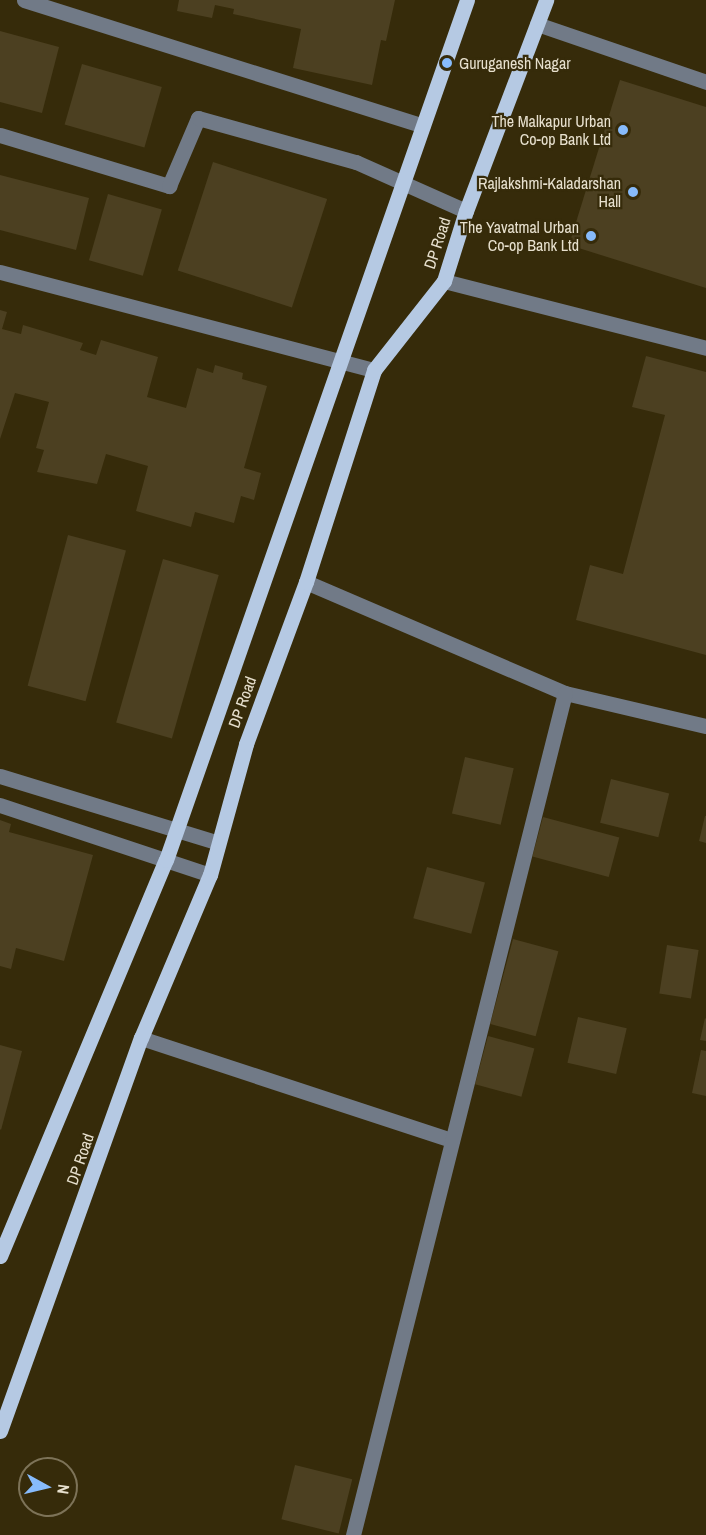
<!DOCTYPE html>
<style>
body{margin:0}
#map{position:relative;width:706px;height:1535px;overflow:hidden;background:#362b0a;font-family:"Archivo Narrow",sans-serif}
div>[style]{position:absolute}
.building>*{inset:0;background:#4c4021;transform-origin:0 0}
.minor>*{height:15px;margin:-7.5px;padding:0 7.5px;transform-origin:7.5px;border-radius:7.5px;background:#717a87}
.major>*{height:15px;margin:-7.5px;padding:0 7.5px;transform-origin:7.5px;border-radius:7.5px;background:#b5c9e3}
.dots>*{width:16px;height:16px;translate:-50% -50%;box-sizing:border-box;border:3px solid #362b0a;border-radius:50%}
span{translate:-50% -50%;white-space:nowrap;text-align:center;line-height:1.15;-webkit-text-stroke:4.5px #362b0a;paint-order:stroke}
.poi-label{font-size:16px;color:#e7e0ce}
.left{translate:0 -50%;text-align:left}
.right{translate:-100% -50%;text-align:right}
.street-label{font-size:16px;color:#e7e0ce}
.north{position:absolute;left:18px;top:1457px;width:60px;height:60px;box-sizing:border-box;background:#362b0a;border:2px solid #7d7358;border-radius:50%;rotate:98deg;font-size:16px;font-weight:700;line-height:24px;text-align:center;color:#e7e0ce}
.north::after{content:'';display:block;margin:auto;width:21px;height:27px;background:#87bbfb;clip-path:polygon(50% 0,100% 100%,50% 72%,0 100%)}
</style>
<div id="map">
<div class="building">
<i style="clip-path:polygon(179px 0,395px 0,386px 41px,381px 40px,372px 85px,293px 68px,301px 29px,233px 14px,234px 9px,215px 5px,212px 18px,177px 11px)"></i>
<i style="clip-path:polygon(0 31px,59px 47px,42px 113px,0 102px)"></i>
<i style="left:82px;top:64px;width:83px;height:63px;rotate:16deg"></i>
<i style="clip-path:polygon(620px 80px,706px 107px,706px 288px,569px 245px)"></i>
<i style="left:213px;top:162px;width:120px;height:114px;rotate:18deg"></i>
<i style="clip-path:polygon(0 175px,89px 198px,76px 250px,0 230px)"></i>
<i style="left:108px;top:194px;width:56px;height:69px;rotate:16deg"></i>
<i style="clip-path:polygon(0 310px,7px 312px,2px 329px,21px 334px,23px 325px,83px 343px,80px 350px,96px 355px,101px 340px,158px 357px,147px 397px,186px 408px,197px 368px,213px 373px,215px 365px,243px 373px,242px 379px,267px 386px,244px 468px,261px 473px,254px 500px,241px 496px,234px 523px,195px 512px,191px 527px,136px 511px,148px 466px,106px 454px,97px 484px,37px 472px,44px 450px,36px 448px,49px 402px,15px 393px,0 439px)"></i>
<i style="clip-path:polygon(646px 356px,706px 372px,706px 655px,576px 620px,590px 565px,623px 574px,665px 415px,632px 407px)"></i>
<i style="left:68px;top:535px;width:60px;height:156px;rotate:15deg"></i>
<i style="left:163px;top:559px;width:58px;height:170px;rotate:16deg"></i>
<i style="left:465px;top:757px;width:50px;height:58px;rotate:13deg"></i>
<i style="left:611px;top:779px;width:60px;height:45px;rotate:14deg"></i>
<i style="clip-path:polygon(705px 816px,706px 816px,706px 843px,699px 841px)"></i>
<i style="left:543px;top:817px;width:79px;height:41px;rotate:15deg"></i>
<i style="clip-path:polygon(0 820px,11px 824px,9px 832px,93px 855px,64px 961px,16px 948px,11px 969px,0 966px)"></i>
<i style="left:427px;top:867px;width:60px;height:53px;rotate:15deg"></i>
<i style="left:513px;top:939px;width:47px;height:88px;rotate:15deg"></i>
<i style="left:667px;top:945px;width:32px;height:49px;rotate:9deg"></i>
<i style="left:578px;top:1017px;width:50px;height:47px;rotate:13deg"></i>
<i style="clip-path:polygon(705px 1018px,706px 1019px,706px 1041px,700px 1040px)"></i>
<i style="left:488px;top:1036px;width:48px;height:50px;rotate:15deg"></i>
<i style="clip-path:polygon(0 1045px,22px 1051px,1px 1130px,0 1129px)"></i>
<i style="clip-path:polygon(701px 1050px,706px 1051px,706px 1096px,692px 1093px)"></i>
<i style="left:295px;top:1465px;width:59px;height:56px;rotate:14deg"></i>
</div>
<div class="minor">
<i style="left:24px;top:0;width:418px;rotate:17.5deg"></i>
<i style="left:537px;top:24px;width:179px;rotate:18.9deg"></i>
<i style="left:0;top:135px;width:177px;rotate:16.8deg"></i>
<i style="left:169px;top:186px;width:74px;rotate:-66.9deg"></i>
<i style="left:198px;top:118px;width:164px;rotate:15.6deg"></i>
<i style="left:356px;top:162px;width:120px;rotate:24deg"></i>
<i style="left:0;top:272px;width:387px;rotate:14.7deg"></i>
<i style="left:444px;top:281px;width:270px;rotate:14.3deg"></i>
<i style="left:306px;top:582px;width:282px;rotate:23.2deg"></i>
<i style="left:565px;top:693px;width:145px;rotate:13.2deg"></i>
<i style="left:0;top:776px;width:226px;rotate:17deg"></i>
<i style="left:0;top:805px;width:221px;rotate:18.4deg"></i>
<i style="left:141px;top:1038px;width:327px;rotate:18.2deg"></i>
<i style="left:353px;top:1535px;width:868px;rotate:-75.87deg"></i>
</div>
<div class="major">
<i style="left:0;top:1256px;width:429px;rotate:-67.3deg"></i>
<i style="left:166px;top:860px;width:911px;rotate:-70.71deg"></i>
<i style="left:0;top:1431px;width:418px;rotate:-70.3deg"></i>
<i style="left:141px;top:1038px;width:177px;rotate:-67.1deg"></i>
<i style="left:210px;top:875px;width:136px;rotate:-74.6deg"></i>
<i style="left:246px;top:744px;width:173px;rotate:-69.7deg"></i>
<i style="left:306px;top:582px;width:223px;rotate:-72.2deg"></i>
<i style="left:374px;top:370px;width:113px;rotate:-51.8deg"></i>
<i style="left:444px;top:281px;width:73px;rotate:-72.6deg"></i>
<i style="left:466px;top:211px;width:226px;rotate:-69.2deg"></i>
</div>
<div class="dots">
<i style="left:447px;top:63px;background:#87bbfb"></i>
<i style="left:623px;top:130px;background:#87bbfb"></i>
<i style="left:633px;top:192px;background:#87bbfb"></i>
<i style="left:591px;top:236px;background:#87bbfb"></i>
</div>
<div class="poi-label">
<span class="left" style="left:459px;top:63px">Guruganesh Nagar</span>
<span class="right" style="left:611px;top:130px">The Malkapur Urban<br>Co-op Bank Ltd</span>
<span class="right" style="left:621px;top:192px">Rajlakshmi-Kaladarshan<br>Hall</span>
<span class="right" style="left:579px;top:236px">The Yavatmal Urban<br>Co-op Bank Ltd</span>
</div>
<div class="street-label">
<span style="left:437px;top:243px;rotate:-72deg">DP Road</span>
<span style="left:242px;top:702px;rotate:-70deg">DP Road</span>
<span style="left:80px;top:1159px;rotate:-71deg">DP Road</span>
</div>
<div class="north">N</div>
</div>
